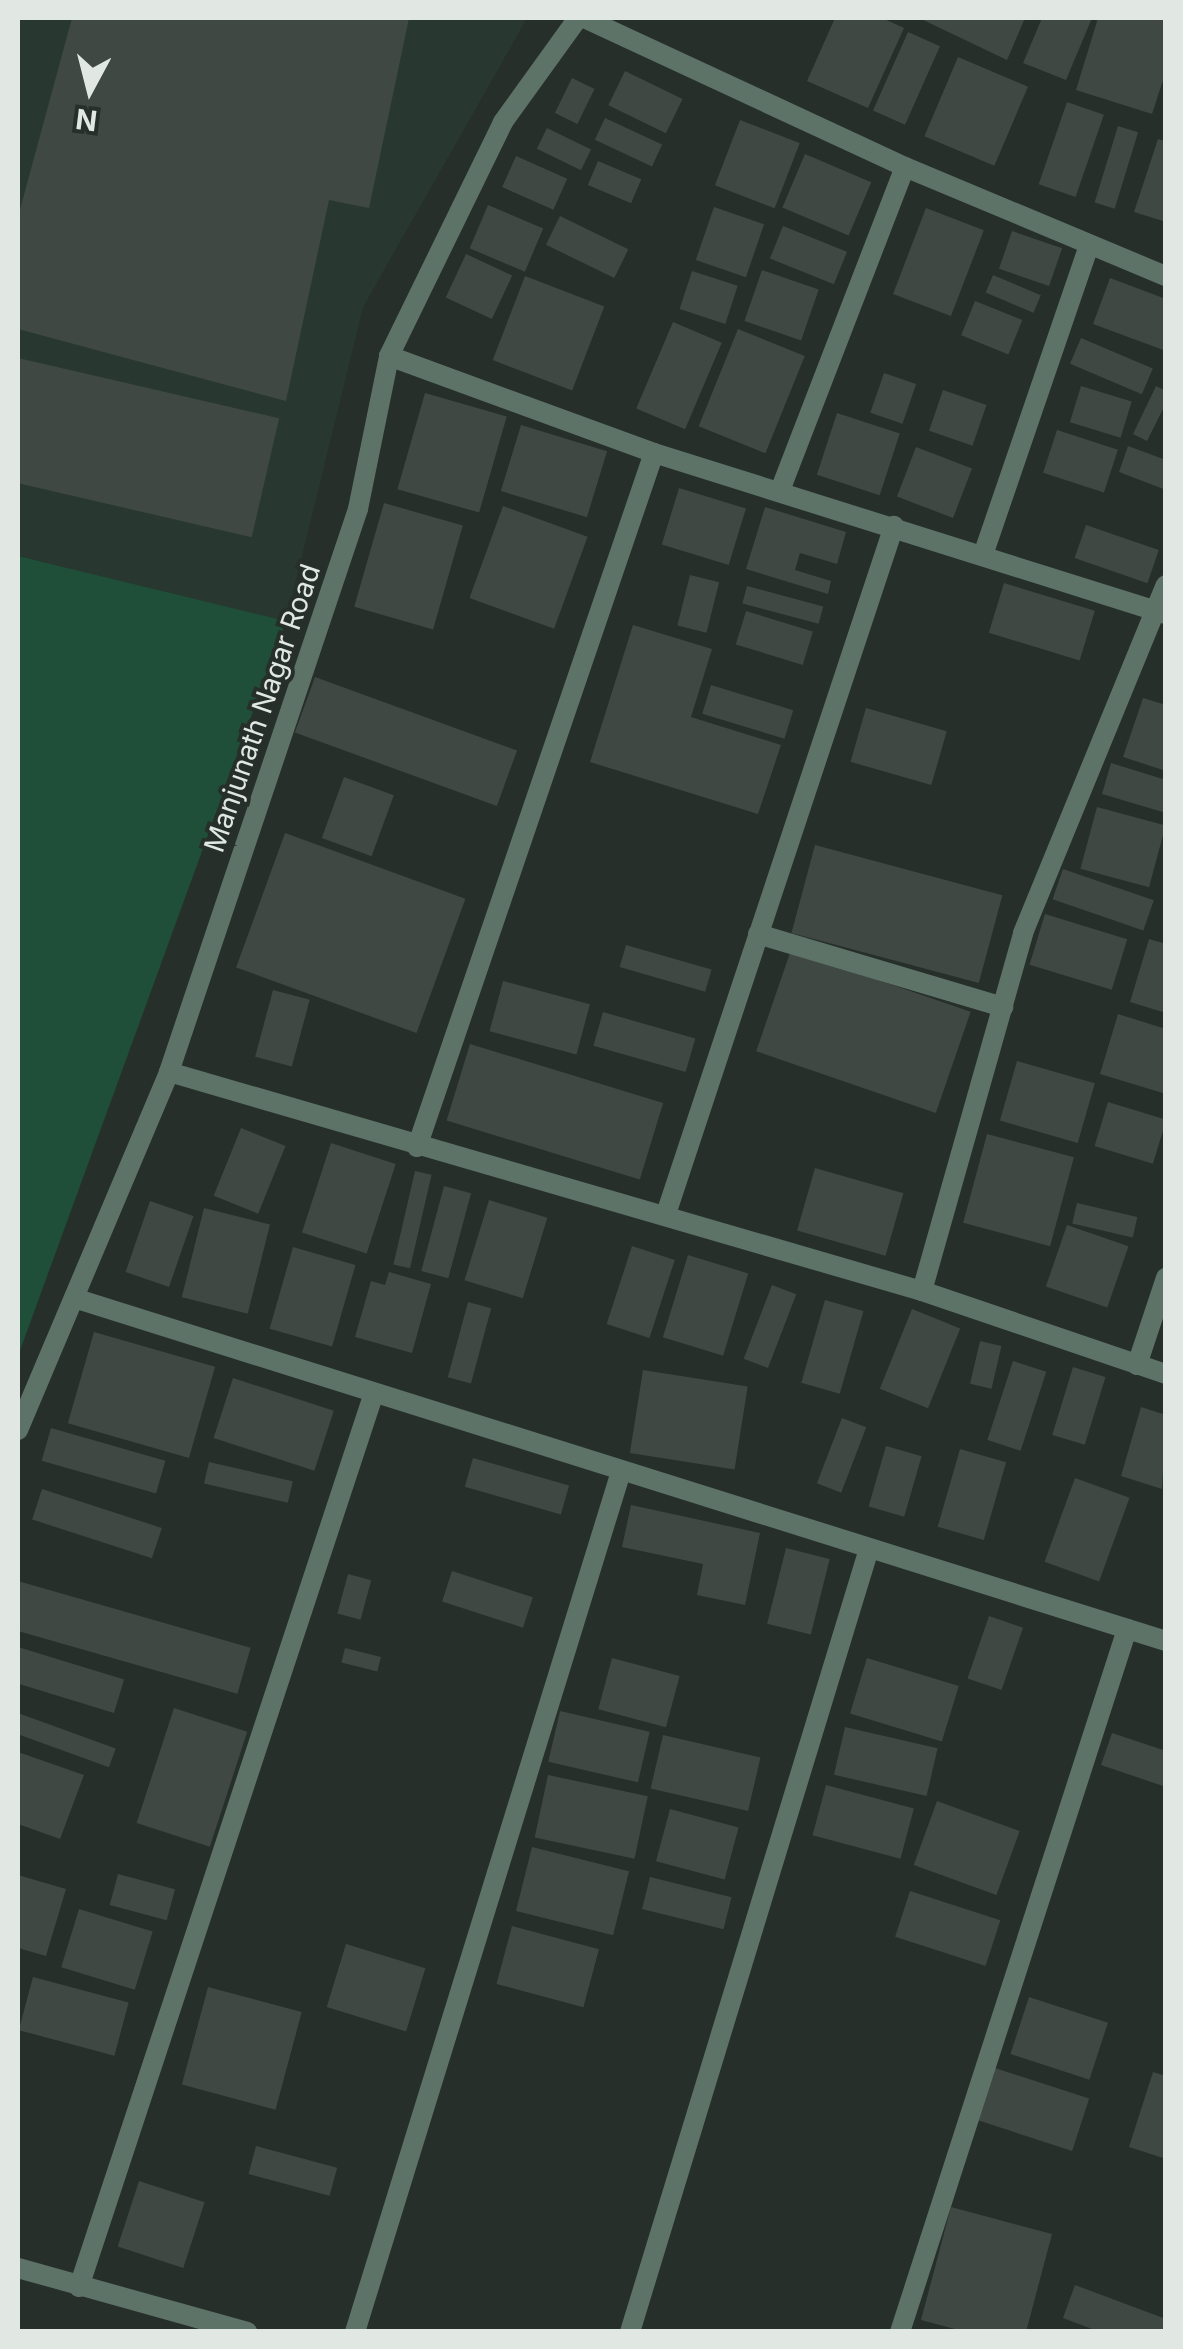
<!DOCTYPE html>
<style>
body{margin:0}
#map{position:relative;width:1183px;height:2349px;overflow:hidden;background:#262f2a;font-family:Inter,sans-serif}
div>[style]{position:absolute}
.built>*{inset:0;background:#283830}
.green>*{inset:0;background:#1f4f39}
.building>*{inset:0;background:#3f4843;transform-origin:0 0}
.street>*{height:20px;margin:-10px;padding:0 10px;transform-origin:10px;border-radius:10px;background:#5e7368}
span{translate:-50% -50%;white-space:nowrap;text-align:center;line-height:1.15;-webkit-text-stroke:8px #262f2a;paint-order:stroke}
.street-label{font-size:28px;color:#e1e7e3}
.frame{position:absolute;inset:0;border:20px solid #e1e7e3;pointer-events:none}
.north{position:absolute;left:40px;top:40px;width:100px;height:100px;-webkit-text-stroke:8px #262f2a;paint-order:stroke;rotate:187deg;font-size:28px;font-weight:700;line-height:40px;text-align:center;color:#e1e7e3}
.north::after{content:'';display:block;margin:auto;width:35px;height:45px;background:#e1e7e3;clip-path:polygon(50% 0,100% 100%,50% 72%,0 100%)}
</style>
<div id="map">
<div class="built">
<i style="clip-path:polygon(18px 18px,527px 18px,363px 307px,286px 621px,18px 556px)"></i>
</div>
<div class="green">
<i style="clip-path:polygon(18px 556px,286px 621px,18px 1356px)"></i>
</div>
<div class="building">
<i style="clip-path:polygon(72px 18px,409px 18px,369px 208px,329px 200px,286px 401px,18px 329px,18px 217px)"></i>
<i style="clip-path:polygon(835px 18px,882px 18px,904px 28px,868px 108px,807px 81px)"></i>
<i style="clip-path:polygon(919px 18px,1025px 18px,1007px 60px)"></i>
<i style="clip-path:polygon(1042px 18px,1092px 18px,1066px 80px,1023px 63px)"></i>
<i style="clip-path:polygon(1098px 18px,1166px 20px,1166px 71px,1152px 114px,1076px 90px)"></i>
<i style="left:908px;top:32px;width:35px;height:86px;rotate:24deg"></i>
<i style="left:958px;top:57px;width:76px;height:86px;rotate:23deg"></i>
<i style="left:625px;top:71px;width:64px;height:38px;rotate:26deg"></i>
<i style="left:572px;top:78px;width:25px;height:39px;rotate:26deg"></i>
<i style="left:1067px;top:102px;width:39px;height:87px;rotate:19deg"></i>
<i style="left:605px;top:118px;width:63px;height:24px;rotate:25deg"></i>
<i style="left:740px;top:120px;width:64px;height:70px;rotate:21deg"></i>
<i style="left:1118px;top:126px;width:21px;height:80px;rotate:17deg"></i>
<i style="left:547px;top:128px;width:49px;height:23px;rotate:26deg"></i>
<i style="clip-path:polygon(1158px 139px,1166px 141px,1166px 222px,1134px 212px)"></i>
<i style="left:805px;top:154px;width:72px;height:58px;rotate:23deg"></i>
<i style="left:516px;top:156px;width:56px;height:34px;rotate:24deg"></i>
<i style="left:598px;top:161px;width:47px;height:26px;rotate:23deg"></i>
<i style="left:488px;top:205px;width:60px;height:47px;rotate:23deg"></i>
<i style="left:714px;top:207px;width:53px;height:56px;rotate:19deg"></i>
<i style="left:926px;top:208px;width:62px;height:92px;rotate:21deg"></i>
<i style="left:560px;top:216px;width:76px;height:32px;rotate:26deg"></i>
<i style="left:783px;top:226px;width:69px;height:35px;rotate:22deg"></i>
<i style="left:1012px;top:231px;width:53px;height:40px;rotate:19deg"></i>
<i style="left:466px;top:254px;width:51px;height:48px;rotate:25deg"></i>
<i style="left:762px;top:270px;width:60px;height:54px;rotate:19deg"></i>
<i style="left:692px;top:271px;width:48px;height:40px;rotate:18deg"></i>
<i style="left:993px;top:275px;width:52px;height:19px;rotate:23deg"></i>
<i style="left:525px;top:276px;width:85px;height:90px;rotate:21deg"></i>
<i style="clip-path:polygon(1110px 278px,1166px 299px,1166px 351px,1093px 324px)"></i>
<i style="left:975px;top:301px;width:51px;height:37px;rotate:22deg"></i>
<i style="left:673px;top:322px;width:53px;height:94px;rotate:23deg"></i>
<i style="left:738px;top:329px;width:72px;height:105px;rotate:22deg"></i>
<i style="left:1081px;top:338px;width:78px;height:28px;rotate:23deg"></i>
<i style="left:18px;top:358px;width:268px;height:122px;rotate:13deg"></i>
<i style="left:884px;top:373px;width:34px;height:42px;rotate:19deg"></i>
<i style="left:1081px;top:386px;width:53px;height:38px;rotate:17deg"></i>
<i style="clip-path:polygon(1156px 386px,1166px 391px,1166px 403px,1147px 441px,1133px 434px)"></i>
<i style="left:943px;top:390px;width:46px;height:43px;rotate:19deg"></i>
<i style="left:425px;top:393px;width:85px;height:100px;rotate:16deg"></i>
<i style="left:837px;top:413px;width:66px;height:65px;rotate:18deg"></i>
<i style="left:521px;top:425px;width:90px;height:69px;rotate:17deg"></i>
<i style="left:1057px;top:430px;width:64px;height:45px;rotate:18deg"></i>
<i style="clip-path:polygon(1128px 446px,1166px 460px,1166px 490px,1119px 472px)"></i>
<i style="left:916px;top:447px;width:60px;height:53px;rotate:21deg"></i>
<i style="left:679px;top:488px;width:70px;height:59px;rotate:17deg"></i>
<i style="left:384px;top:503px;width:82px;height:108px;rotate:16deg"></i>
<i style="left:503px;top:506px;width:90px;height:98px;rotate:20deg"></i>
<i style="clip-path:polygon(765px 507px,846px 532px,837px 564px,800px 553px,795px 570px,831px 581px,828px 594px,746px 569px)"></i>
<i style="left:1086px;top:525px;width:77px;height:35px;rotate:19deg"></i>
<i style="left:690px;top:575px;width:30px;height:52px;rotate:14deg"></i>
<i style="left:1004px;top:583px;width:95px;height:52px;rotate:17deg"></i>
<i style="left:747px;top:586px;width:79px;height:18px;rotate:15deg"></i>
<i style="left:746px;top:611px;width:70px;height:35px;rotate:17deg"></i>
<i style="clip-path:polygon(633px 625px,712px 649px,691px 717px,781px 745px,758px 814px,590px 762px)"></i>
<i style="left:315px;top:677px;width:215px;height:59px;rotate:20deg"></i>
<i style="left:711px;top:685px;width:86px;height:30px;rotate:17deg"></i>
<i style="clip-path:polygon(1143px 698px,1166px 705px,1166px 771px,1123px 757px)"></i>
<i style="left:866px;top:708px;width:84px;height:56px;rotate:16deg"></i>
<i style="clip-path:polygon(1111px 763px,1166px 780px,1166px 813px,1102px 794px)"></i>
<i style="left:344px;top:777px;width:53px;height:65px;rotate:20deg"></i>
<i style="left:1097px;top:807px;width:71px;height:64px;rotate:15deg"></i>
<i style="left:285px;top:833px;width:192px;height:143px;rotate:20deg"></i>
<i style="left:815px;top:845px;width:194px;height:91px;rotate:15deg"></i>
<i style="left:1063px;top:869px;width:96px;height:32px;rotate:19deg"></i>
<i style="left:1045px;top:914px;width:86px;height:53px;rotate:17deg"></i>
<i style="clip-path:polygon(1149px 939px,1166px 944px,1166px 1013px,1130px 1002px)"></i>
<i style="left:626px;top:945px;width:89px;height:23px;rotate:16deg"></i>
<i style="left:791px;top:950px;width:190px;height:107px;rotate:19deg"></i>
<i style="left:503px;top:981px;width:90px;height:52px;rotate:15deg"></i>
<i style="left:273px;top:990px;width:38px;height:69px;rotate:15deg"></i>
<i style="left:603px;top:1012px;width:96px;height:35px;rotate:16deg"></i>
<i style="clip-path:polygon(1118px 1014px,1166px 1029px,1166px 1094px,1100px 1074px)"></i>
<i style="left:470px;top:1044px;width:202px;height:80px;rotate:17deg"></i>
<i style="left:1017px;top:1061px;width:81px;height:62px;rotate:16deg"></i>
<i style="left:1108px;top:1102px;width:61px;height:46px;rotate:17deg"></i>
<i style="left:241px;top:1128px;width:48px;height:73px;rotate:22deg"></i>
<i style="left:987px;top:1134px;width:90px;height:92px;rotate:15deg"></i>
<i style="left:331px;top:1143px;width:68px;height:94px;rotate:18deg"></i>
<i style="left:815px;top:1168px;width:92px;height:65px;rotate:16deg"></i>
<i style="left:415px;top:1171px;width:17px;height:96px;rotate:13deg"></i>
<i style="left:444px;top:1186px;width:28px;height:88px;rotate:15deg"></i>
<i style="left:489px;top:1200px;width:61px;height:84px;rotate:17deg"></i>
<i style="left:150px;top:1201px;width:46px;height:75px;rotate:19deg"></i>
<i style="left:1077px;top:1203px;width:62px;height:21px;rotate:13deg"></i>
<i style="left:204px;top:1208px;width:68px;height:92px;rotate:14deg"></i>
<i style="left:1067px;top:1225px;width:65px;height:65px;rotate:19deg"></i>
<i style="left:632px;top:1246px;width:45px;height:82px;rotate:18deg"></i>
<i style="left:293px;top:1247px;width:65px;height:85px;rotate:16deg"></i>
<i style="left:688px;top:1255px;width:63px;height:86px;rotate:17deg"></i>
<i style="clip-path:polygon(389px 1272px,431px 1284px,412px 1353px,355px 1337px,371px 1281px,385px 1285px)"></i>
<i style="left:772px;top:1285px;width:26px;height:79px;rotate:21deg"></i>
<i style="left:825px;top:1300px;width:40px;height:86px;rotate:16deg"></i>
<i style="left:468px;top:1302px;width:24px;height:78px;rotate:15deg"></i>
<i style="left:912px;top:1309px;width:52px;height:86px;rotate:22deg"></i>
<i style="left:94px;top:1332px;width:126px;height:95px;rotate:16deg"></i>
<i style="left:980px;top:1341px;width:22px;height:44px;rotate:13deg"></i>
<i style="left:1013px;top:1361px;width:35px;height:83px;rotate:18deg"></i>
<i style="left:1073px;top:1367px;width:34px;height:71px;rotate:17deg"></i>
<i style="left:643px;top:1370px;width:106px;height:84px;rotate:9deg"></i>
<i style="left:233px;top:1378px;width:106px;height:63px;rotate:18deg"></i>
<i style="clip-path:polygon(1141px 1407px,1166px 1415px,1162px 1489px,1121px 1476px)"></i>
<i style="left:842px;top:1418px;width:26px;height:70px;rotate:21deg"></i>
<i style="left:51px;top:1428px;width:119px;height:34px;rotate:16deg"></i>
<i style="left:886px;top:1446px;width:37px;height:63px;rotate:16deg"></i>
<i style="left:960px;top:1449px;width:48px;height:81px;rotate:16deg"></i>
<i style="left:473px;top:1458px;width:100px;height:30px;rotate:16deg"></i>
<i style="left:209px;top:1462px;width:86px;height:22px;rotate:13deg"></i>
<i style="left:1075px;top:1478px;width:58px;height:89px;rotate:20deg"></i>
<i style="left:42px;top:1489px;width:126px;height:32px;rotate:18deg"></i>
<i style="clip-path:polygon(631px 1505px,760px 1533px,745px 1605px,697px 1595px,703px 1564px,622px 1547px)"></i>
<i style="left:786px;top:1548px;width:45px;height:78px;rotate:14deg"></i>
<i style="left:452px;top:1571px;width:85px;height:32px;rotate:18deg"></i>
<i style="left:348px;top:1574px;width:24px;height:41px;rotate:15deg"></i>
<i style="left:18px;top:1581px;width:242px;height:48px;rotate:16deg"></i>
<i style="left:989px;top:1616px;width:36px;height:66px;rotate:19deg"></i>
<i style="left:18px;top:1647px;width:111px;height:35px;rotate:17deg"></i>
<i style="left:345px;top:1648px;width:37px;height:15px;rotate:14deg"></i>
<i style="left:612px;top:1658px;width:70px;height:53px;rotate:15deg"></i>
<i style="left:867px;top:1658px;width:96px;height:58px;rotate:17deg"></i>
<i style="left:174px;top:1708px;width:77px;height:121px;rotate:18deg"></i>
<i style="left:560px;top:1711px;width:92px;height:52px;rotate:13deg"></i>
<i style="left:18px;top:1713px;width:104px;height:20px;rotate:20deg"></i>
<i style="left:845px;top:1727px;width:95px;height:49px;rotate:13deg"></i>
<i style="clip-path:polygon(1112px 1733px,1166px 1751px,1166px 1787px,1101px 1765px)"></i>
<i style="left:663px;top:1735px;width:100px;height:55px;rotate:13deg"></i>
<i style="clip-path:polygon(18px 1752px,84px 1775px,60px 1839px,18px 1824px)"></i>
<i style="left:548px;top:1775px;width:102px;height:64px;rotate:12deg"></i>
<i style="left:826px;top:1785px;width:91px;height:52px;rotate:15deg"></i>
<i style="left:937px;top:1801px;width:88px;height:68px;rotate:20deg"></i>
<i style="left:670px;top:1809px;width:71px;height:54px;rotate:15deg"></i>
<i style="left:532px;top:1847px;width:100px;height:66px;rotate:14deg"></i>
<i style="left:118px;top:1874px;width:59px;height:32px;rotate:15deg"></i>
<i style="clip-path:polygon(18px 1875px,66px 1889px,46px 1956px,18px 1948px)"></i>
<i style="left:650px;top:1877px;width:84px;height:33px;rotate:14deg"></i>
<i style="left:910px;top:1891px;width:95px;height:48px;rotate:18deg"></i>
<i style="left:79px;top:1909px;width:77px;height:61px;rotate:17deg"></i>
<i style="left:512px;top:1926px;width:90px;height:60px;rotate:15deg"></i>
<i style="left:346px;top:1944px;width:83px;height:66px;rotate:17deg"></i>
<i style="left:33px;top:1977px;width:99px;height:55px;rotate:15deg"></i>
<i style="left:208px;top:1987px;width:97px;height:101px;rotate:15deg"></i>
<i style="left:1029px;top:1997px;width:83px;height:60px;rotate:18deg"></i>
<i style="left:995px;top:2068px;width:99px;height:55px;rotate:18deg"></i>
<i style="clip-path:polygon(1153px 2072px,1166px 2076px,1166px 2159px,1129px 2147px)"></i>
<i style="left:256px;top:2146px;width:84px;height:29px;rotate:15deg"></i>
<i style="left:139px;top:2181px;width:69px;height:69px;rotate:18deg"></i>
<i style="clip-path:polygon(951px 2207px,1052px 2234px,1026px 2332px,966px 2332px,921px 2320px)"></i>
<i style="clip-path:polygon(1075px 2285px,1166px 2319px,1166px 2332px,1100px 2332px,1063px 2318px)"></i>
</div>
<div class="street">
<i style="left:584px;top:18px;width:354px;rotate:24.9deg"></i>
<i style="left:905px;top:167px;width:283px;rotate:22.7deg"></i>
<i style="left:389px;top:356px;width:282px;rotate:20.1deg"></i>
<i style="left:654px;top:453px;width:537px;rotate:17.46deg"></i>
<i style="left:781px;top:488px;width:344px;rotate:-68.9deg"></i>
<i style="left:983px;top:555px;width:327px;rotate:-71.1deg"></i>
<i style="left:758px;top:934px;width:256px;rotate:16.6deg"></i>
<i style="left:169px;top:1072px;width:784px;rotate:16.22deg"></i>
<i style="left:922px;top:1291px;width:258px;rotate:18.8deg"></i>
<i style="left:417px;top:1147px;width:733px;rotate:-71.15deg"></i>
<i style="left:666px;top:1214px;width:725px;rotate:-71.67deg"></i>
<i style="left:922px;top:1291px;width:372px;rotate:-74.2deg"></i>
<i style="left:1023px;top:933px;width:376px;rotate:-67.7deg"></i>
<i style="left:74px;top:1298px;width:1145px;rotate:17.44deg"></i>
<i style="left:1137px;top:1365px;width:92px;rotate:-71.6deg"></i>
<i style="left:18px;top:1430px;width:389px;rotate:-67.1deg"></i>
<i style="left:169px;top:1072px;width:594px;rotate:-71.44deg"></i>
<i style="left:358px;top:509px;width:156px;rotate:-78.5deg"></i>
<i style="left:389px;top:356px;width:260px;rotate:-64deg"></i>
<i style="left:503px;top:122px;width:128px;rotate:-54.2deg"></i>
<i style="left:18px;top:2268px;width:238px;rotate:15.6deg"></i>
<i style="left:79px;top:2287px;width:938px;rotate:-71.74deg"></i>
<i style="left:355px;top:2332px;width:897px;rotate:-72.82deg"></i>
<i style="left:630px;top:2332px;width:819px;rotate:-73.03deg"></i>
<i style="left:900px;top:2332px;width:739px;rotate:-72.1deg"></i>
</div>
<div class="street-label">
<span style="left:262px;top:708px;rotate:-71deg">Manjunath Nagar Road</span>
</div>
<div class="frame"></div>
<div class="north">N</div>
</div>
